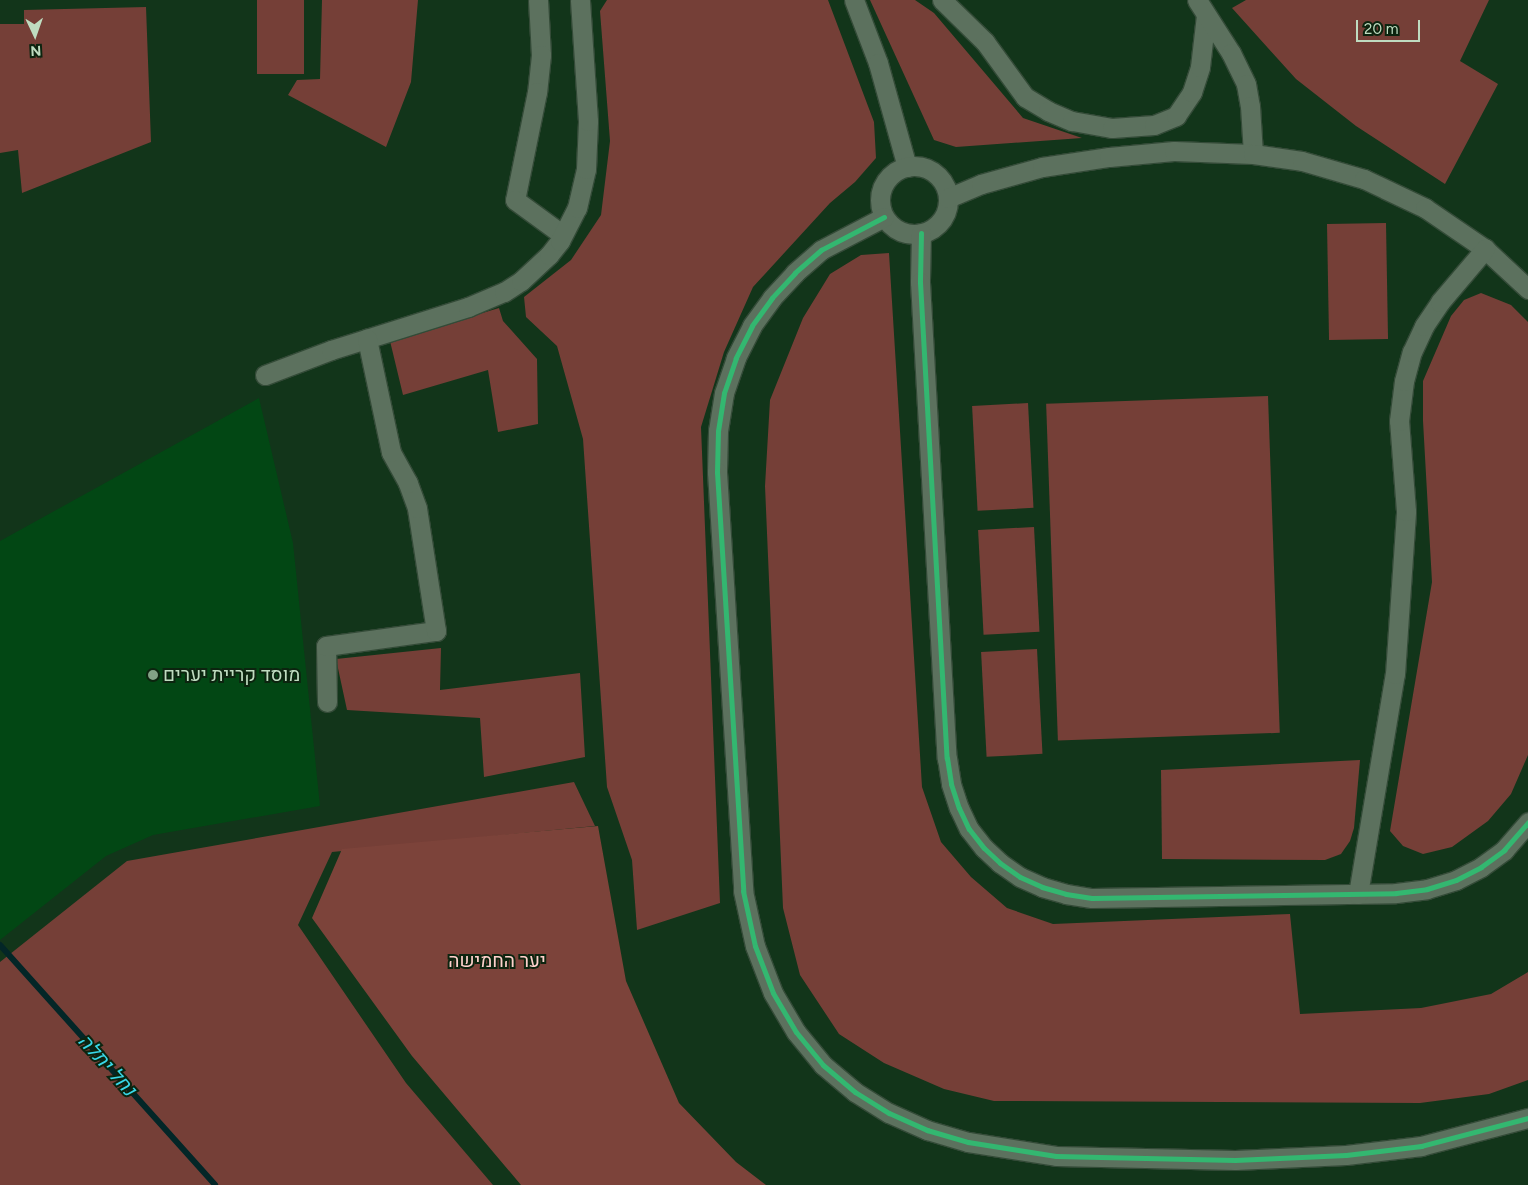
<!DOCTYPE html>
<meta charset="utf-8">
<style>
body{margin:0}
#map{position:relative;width:1528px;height:1185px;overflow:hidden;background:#12351a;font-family:Figtree,Heebo,sans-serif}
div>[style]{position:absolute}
.built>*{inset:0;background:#024714}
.green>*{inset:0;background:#753f37;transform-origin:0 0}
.forest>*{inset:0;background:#7c433a}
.stream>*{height:6px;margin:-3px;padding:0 3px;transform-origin:3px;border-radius:3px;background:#032627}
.roads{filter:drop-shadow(1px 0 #344b38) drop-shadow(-1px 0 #344b38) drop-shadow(0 1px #344b38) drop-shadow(0 -1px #344b38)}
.street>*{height:19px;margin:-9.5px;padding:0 9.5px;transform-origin:9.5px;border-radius:9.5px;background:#5c715e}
.street>.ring{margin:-9.5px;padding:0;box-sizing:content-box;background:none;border:19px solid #5c715e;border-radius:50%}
.cycleway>*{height:5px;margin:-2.5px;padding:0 2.5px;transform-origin:2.5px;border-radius:2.5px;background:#33b770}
.dots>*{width:14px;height:14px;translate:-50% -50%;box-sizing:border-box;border:2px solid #0c240f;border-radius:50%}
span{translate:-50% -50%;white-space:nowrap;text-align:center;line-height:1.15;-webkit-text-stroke:4px #0c240f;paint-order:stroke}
.poi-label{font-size:19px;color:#bfdcc0}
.left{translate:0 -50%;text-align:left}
.park-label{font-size:19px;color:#fed1cc}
.water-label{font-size:20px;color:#39d8e9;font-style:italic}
.north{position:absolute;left:10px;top:10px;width:50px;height:50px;-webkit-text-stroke:4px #0c240f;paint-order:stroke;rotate:177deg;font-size:14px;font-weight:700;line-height:20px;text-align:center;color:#bfdcc0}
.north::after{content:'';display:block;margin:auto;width:18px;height:22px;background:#bfdcc0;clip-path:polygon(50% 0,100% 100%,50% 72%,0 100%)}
.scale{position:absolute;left:1356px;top:20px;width:64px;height:22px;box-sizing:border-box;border:2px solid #bfdcc0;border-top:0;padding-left:6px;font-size:15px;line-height:18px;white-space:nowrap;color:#bfdcc0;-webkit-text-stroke:4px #0c240f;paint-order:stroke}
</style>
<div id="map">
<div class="built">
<i style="clip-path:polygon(259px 398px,293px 543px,320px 806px,153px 835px,106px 856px,0 940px,0 541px)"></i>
</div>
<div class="green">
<i style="left:257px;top:0;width:47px;height:74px"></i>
<i style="clip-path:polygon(322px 0,418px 0,411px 82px,386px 147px,288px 95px,297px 80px,320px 79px)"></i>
<i style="clip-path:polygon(607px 0,828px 0,874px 122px,876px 158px,855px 182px,830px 203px,753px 287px,724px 352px,701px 427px,720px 903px,637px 930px,632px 860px,607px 787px,583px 439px,557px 346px,526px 317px,524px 297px,571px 260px,601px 215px,610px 141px,600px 11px)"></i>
<i style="clip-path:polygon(870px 0,915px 0,934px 13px,1023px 118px,1082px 138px,956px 147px,934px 140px)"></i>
<i style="clip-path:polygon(1246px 0,1489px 0,1460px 61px,1498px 84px,1445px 184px,1356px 126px,1296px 79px,1232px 8px)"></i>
<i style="clip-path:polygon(146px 7px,151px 142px,22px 193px,18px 150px,0 153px,0 24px,24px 24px,24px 10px)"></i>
<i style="left:1386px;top:223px;width:116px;height:59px;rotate:89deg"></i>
<i style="clip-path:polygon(889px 253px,922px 787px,941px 842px,971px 877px,1007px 908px,1053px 924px,1290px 914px,1300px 1014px,1421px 1008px,1491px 994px,1528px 972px,1528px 1080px,1489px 1094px,1420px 1103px,994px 1101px,944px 1089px,884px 1063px,839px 1034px,800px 975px,783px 908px,765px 486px,770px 400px,803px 318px,830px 274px,861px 255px)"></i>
<i style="clip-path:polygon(1481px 293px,1511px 305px,1528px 322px,1528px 755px,1511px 794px,1488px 821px,1452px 847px,1423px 854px,1403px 846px,1390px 831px,1432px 582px,1423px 421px,1423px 381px,1451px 316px,1464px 300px)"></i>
<i style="clip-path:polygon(499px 308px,503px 321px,537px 359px,538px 424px,498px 432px,488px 370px,403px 395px,390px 341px)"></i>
<i style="left:1268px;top:396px;width:337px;height:222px;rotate:88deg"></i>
<i style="left:1028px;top:403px;width:105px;height:56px;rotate:87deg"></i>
<i style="left:1034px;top:527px;width:105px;height:56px;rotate:87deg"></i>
<i style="clip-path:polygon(441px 648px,440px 690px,580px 673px,585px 757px,484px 777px,480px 718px,347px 710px,336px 659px)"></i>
<i style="left:1037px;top:649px;width:105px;height:56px;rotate:87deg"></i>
<i style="clip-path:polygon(1360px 760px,1354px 828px,1350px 841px,1341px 854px,1325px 860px,1162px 859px,1161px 770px)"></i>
<i style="clip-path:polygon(574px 782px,595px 826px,332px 852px,298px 925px,406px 1083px,493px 1185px,0 1185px,0 962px,127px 861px)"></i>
</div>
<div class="forest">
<i style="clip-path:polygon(598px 826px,626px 981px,679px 1103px,736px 1162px,766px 1185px,521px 1185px,412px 1056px,312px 918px,342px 849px)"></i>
</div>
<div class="stream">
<i style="left:0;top:945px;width:322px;rotate:48.1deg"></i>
</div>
<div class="roads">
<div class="street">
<i style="left:538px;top:0;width:55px;rotate:86.9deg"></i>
<i style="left:541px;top:55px;width:37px;rotate:96deg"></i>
<i style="left:537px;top:92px;width:110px;rotate:101.5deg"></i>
<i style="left:515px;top:200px;width:59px;rotate:36.1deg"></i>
<i style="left:854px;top:0;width:67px;rotate:69.1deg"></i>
<i style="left:878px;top:63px;width:108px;rotate:74.4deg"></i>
<i style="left:942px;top:0;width:60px;rotate:44.3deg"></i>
<i style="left:985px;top:42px;width:68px;rotate:54deg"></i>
<i style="left:1025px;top:97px;width:27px;rotate:31deg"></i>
<i style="left:1048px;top:111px;width:26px;rotate:23deg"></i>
<i style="left:1072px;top:121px;width:41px;rotate:9.9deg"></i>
<i style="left:1112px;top:128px;width:42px;rotate:-4.1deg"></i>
<i style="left:1154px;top:125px;width:24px;rotate:-22deg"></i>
<i style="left:1176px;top:116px;width:29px;rotate:-56deg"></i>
<i style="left:1192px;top:92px;width:26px;rotate:-72deg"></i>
<i style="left:1200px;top:67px;width:52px;rotate:-83.4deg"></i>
<i style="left:1197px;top:0;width:63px;rotate:57.3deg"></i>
<i style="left:1231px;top:53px;width:34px;rotate:64deg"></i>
<i style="left:1246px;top:84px;width:22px;rotate:80deg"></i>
<i style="left:1250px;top:106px;width:48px;rotate:86.4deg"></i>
<i class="ring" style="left:880px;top:166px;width:49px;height:49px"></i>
<i style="left:948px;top:198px;width:36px;rotate:-23deg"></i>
<i style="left:981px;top:184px;width:63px;rotate:-15.6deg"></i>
<i style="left:1042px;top:167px;width:68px;rotate:-8.5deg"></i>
<i style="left:1109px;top:157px;width:65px;rotate:-5.3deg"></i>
<i style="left:1174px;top:151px;width:79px;rotate:2.2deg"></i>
<i style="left:1253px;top:154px;width:49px;rotate:8.1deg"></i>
<i style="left:1302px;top:161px;width:65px;rotate:16.2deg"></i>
<i style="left:1364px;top:179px;width:68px;rotate:25.4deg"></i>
<i style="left:1425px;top:208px;width:73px;rotate:34.3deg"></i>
<i style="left:1485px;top:249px;width:59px;rotate:42.9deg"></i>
<i style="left:884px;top:217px;width:71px;rotate:152.4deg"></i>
<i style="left:821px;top:250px;width:35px;rotate:139deg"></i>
<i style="left:795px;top:273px;width:34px;rotate:133deg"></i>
<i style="left:772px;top:298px;width:34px;rotate:126deg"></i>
<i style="left:752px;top:326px;width:36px;rotate:117deg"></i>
<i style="left:736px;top:358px;width:37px;rotate:109deg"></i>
<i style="left:724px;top:393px;width:38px;rotate:99deg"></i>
<i style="left:718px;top:431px;width:41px;rotate:91.4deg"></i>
<i style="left:717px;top:472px;width:420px;rotate:86.4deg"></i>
<i style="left:743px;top:891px;width:56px;rotate:77.7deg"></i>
<i style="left:755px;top:946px;width:50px;rotate:69deg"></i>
<i style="left:773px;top:993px;width:45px;rotate:59.5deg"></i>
<i style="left:796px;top:1032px;width:43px;rotate:50.7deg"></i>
<i style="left:823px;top:1065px;width:42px;rotate:40.2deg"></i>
<i style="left:855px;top:1092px;width:40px;rotate:32deg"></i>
<i style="left:889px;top:1113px;width:42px;rotate:24.1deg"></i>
<i style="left:927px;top:1130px;width:43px;rotate:16.3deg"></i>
<i style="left:968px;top:1142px;width:89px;rotate:9deg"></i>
<i style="left:1056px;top:1156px;width:179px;rotate:1.3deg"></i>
<i style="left:1235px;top:1160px;width:111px;rotate:-2.6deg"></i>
<i style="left:1346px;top:1155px;width:76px;rotate:-6.8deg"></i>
<i style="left:1421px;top:1146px;width:111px;rotate:-14.7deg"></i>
<i style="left:921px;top:233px;width:49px;rotate:91.2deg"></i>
<i style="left:920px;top:282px;width:477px;rotate:86.8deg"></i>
<i style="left:947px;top:758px;width:26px;rotate:81deg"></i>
<i style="left:951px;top:784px;width:25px;rotate:72deg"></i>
<i style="left:959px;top:808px;width:23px;rotate:65deg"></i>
<i style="left:969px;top:829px;width:24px;rotate:52deg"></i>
<i style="left:984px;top:848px;width:22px;rotate:43deg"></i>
<i style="left:1000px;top:863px;width:24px;rotate:35deg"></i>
<i style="left:1020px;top:877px;width:24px;rotate:24deg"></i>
<i style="left:1042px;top:887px;width:25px;rotate:16deg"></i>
<i style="left:1066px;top:894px;width:26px;rotate:9deg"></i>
<i style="left:1092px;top:898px;width:304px;rotate:-0.9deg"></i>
<i style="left:1396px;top:893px;width:31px;rotate:-7deg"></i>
<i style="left:1427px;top:889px;width:30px;rotate:-17deg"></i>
<i style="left:1456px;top:880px;width:28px;rotate:-27deg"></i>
<i style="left:1481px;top:867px;width:29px;rotate:-36deg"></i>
<i style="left:1504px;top:850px;width:37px;rotate:-49deg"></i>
<i style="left:265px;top:375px;width:71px;rotate:-20.7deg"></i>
<i style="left:331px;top:350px;width:144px;rotate:-17.4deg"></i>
<i style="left:468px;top:307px;width:39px;rotate:-23deg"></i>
<i style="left:504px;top:292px;width:20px;rotate:-33deg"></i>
<i style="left:521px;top:281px;width:38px;rotate:-43deg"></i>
<i style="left:549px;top:255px;width:18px;rotate:-52deg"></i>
<i style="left:560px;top:241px;width:37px;rotate:-63deg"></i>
<i style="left:577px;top:208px;width:40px;rotate:-77deg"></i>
<i style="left:586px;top:169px;width:48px;rotate:-87.6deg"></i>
<i style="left:588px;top:121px;width:121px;rotate:-93.8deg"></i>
<i style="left:327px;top:702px;width:56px;rotate:-91deg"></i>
<i style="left:326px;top:646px;width:111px;rotate:-7.8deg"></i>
<i style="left:436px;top:631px;width:124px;rotate:-98.8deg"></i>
<i style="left:417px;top:508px;width:27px;rotate:-110deg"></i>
<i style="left:408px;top:483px;width:35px;rotate:-119deg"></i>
<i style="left:391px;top:452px;width:116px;rotate:-102deg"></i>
<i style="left:1358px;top:894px;width:223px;rotate:-80.5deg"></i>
<i style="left:1395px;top:674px;width:163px;rotate:-86.1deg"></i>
<i style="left:1406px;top:511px;width:90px;rotate:-94.4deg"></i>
<i style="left:1399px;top:421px;width:40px;rotate:-82.9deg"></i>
<i style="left:1404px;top:381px;width:30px;rotate:-75deg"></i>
<i style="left:1412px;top:352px;width:29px;rotate:-65deg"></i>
<i style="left:1424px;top:326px;width:29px;rotate:-56deg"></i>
<i style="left:1440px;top:302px;width:70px;rotate:-49.7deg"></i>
</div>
</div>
<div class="cycleway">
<i style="left:884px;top:217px;width:71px;rotate:152.4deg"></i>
<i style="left:821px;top:250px;width:35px;rotate:139deg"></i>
<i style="left:795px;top:273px;width:34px;rotate:133deg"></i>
<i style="left:772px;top:298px;width:34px;rotate:126deg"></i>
<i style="left:752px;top:326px;width:36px;rotate:117deg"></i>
<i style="left:736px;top:358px;width:37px;rotate:109deg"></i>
<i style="left:724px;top:393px;width:38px;rotate:99deg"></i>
<i style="left:718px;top:431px;width:41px;rotate:91.4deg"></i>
<i style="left:717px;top:472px;width:420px;rotate:86.4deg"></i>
<i style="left:743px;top:891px;width:56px;rotate:77.7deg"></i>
<i style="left:755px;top:946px;width:50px;rotate:69deg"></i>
<i style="left:773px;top:993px;width:45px;rotate:59.5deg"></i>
<i style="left:796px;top:1032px;width:43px;rotate:50.7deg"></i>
<i style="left:823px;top:1065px;width:42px;rotate:40.2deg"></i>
<i style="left:855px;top:1092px;width:40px;rotate:32deg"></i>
<i style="left:889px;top:1113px;width:42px;rotate:24.1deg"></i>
<i style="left:927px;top:1130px;width:43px;rotate:16.3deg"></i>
<i style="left:968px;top:1142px;width:89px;rotate:9deg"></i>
<i style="left:1056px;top:1156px;width:179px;rotate:1.3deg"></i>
<i style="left:1235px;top:1160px;width:111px;rotate:-2.6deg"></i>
<i style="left:1346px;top:1155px;width:76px;rotate:-6.8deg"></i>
<i style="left:1421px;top:1146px;width:111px;rotate:-14.7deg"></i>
<i style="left:921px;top:233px;width:49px;rotate:91.2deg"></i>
<i style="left:920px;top:282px;width:477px;rotate:86.8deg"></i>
<i style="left:947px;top:758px;width:26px;rotate:81deg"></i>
<i style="left:951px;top:784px;width:25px;rotate:72deg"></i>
<i style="left:959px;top:808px;width:23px;rotate:65deg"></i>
<i style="left:969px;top:829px;width:24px;rotate:52deg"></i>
<i style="left:984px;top:848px;width:22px;rotate:43deg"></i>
<i style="left:1000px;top:863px;width:24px;rotate:35deg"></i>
<i style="left:1020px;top:877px;width:24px;rotate:24deg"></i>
<i style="left:1042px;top:887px;width:25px;rotate:16deg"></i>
<i style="left:1066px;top:894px;width:26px;rotate:9deg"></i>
<i style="left:1092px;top:898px;width:304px;rotate:-0.9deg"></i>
<i style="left:1396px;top:893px;width:31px;rotate:-7deg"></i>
<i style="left:1427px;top:889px;width:30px;rotate:-17deg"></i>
<i style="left:1456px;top:880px;width:28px;rotate:-27deg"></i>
<i style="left:1481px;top:867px;width:29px;rotate:-36deg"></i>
<i style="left:1504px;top:850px;width:37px;rotate:-49deg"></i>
</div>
<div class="dots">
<i style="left:153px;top:675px;background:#82a286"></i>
</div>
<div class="poi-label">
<span class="left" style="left:163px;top:675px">מוסד קריית יערים</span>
</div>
<div class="park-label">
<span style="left:497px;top:961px">יער החמישה</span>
</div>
<div class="water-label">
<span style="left:107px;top:1065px;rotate:48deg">נחל יתלה</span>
</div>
<div class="north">N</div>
<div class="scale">20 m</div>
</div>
